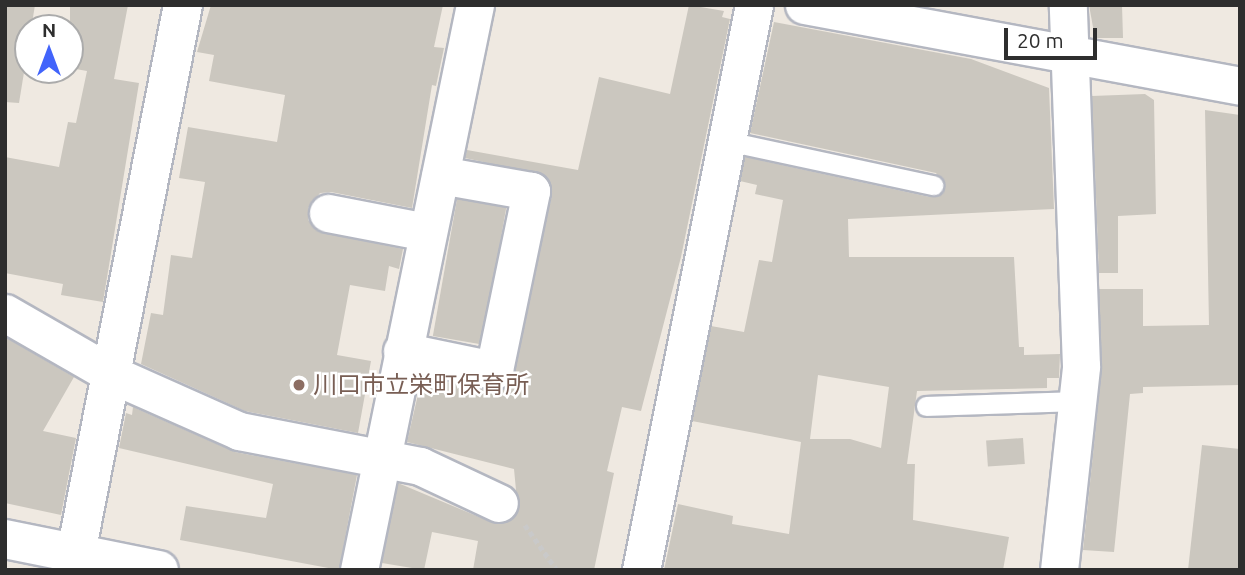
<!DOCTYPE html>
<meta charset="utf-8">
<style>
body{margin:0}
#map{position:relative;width:1245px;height:575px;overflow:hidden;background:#efe9e1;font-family:Ubuntu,"Noto Sans JP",sans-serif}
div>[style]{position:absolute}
.building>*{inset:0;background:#cbc7bf;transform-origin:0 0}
.path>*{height:4.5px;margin-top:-2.25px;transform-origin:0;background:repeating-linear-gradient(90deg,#c9c9c9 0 5px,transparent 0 8.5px)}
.roads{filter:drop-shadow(2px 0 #b4b7c1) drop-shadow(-2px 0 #b4b7c1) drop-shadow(0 2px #b4b7c1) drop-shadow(0 -2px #b4b7c1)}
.lane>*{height:19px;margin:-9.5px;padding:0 9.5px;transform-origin:9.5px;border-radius:9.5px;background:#fff}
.street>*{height:37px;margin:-18.5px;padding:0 18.5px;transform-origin:18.5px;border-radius:18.5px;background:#fff}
.secondary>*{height:38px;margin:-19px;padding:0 19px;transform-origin:19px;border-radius:19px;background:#fff}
.dots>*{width:19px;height:19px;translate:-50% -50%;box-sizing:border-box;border:4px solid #fff;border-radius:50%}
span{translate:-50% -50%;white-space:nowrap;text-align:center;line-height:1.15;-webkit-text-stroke:5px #fff;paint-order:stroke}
.education-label{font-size:24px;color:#785e54}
.left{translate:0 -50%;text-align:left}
.frame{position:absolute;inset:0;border:7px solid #2e2e2e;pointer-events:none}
.north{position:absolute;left:14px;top:14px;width:70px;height:70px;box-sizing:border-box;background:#fff;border:2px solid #ababab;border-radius:50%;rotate:0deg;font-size:19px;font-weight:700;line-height:28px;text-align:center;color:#2e2e2e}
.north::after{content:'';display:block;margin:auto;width:24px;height:32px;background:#4264fb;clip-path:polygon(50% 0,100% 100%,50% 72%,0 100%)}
.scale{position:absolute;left:1004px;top:28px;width:93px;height:32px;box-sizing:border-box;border:4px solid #2e2e2e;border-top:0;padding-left:9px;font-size:21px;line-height:24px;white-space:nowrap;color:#2e2e2e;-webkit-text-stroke:5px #fff;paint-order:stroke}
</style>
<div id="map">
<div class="building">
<i style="clip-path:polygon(5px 5px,35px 5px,19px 103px,5px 102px)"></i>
<i style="clip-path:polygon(70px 5px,128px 5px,114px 79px,139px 83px,103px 302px,61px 295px,63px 284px,5px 273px,5px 157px,59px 167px,68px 122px,76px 123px,87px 71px,70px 68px)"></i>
<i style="clip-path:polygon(211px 5px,443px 5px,434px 47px,444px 48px,436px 86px,432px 85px,412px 208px,331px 192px,320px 193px,308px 208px,308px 220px,323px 233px,403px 249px,399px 269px,389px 266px,385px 291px,350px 285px,337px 355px,371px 361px,358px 433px,245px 411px,141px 364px,151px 313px,163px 315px,171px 255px,192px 258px,205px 182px,179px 178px,188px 127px,277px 142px,285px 95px,209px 81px,214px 55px,197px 52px)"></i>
<i style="clip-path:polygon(689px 5px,724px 11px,722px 17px,730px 19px,681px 257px,641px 411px,622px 407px,607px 471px,614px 473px,594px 570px,473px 570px,478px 541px,432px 532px,424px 570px,382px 563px,398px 483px,491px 522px,510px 521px,518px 511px,514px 469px,407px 442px,422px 377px,490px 391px,510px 383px,552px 195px,544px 175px,465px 158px,467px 150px,578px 170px,599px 77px,670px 94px)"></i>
<i style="clip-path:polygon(1089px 5px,1122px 5px,1123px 38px,1095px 38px)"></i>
<i style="clip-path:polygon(evenodd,774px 22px,971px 59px,1049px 88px,1054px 209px,848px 219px,849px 257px,1014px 257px,1019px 347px,1024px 347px,1024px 355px,1060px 354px,1059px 378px,1047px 378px,1047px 388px,917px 391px,907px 464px,915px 464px,913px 520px,1009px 537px,1003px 570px,664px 570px,678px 504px,733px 516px,732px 524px,789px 534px,801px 442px,692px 421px,711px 326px,744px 332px,759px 260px,772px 262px,783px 200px,755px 194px,757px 185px,740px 181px,745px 157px,930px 197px,945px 187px,936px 173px,750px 133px,774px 22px,818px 375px,889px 387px,881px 448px,850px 439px,810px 439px,818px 375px)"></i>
<i style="clip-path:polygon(1145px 94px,1154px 100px,1156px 214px,1118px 216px,1118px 273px,1099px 273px,1092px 96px)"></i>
<i style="clip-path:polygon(1205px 110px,1240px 115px,1240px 385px,1143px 387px,1143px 393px,1130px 394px,1114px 552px,1083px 550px,1102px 368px,1099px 289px,1143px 289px,1143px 326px,1209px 325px)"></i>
<i style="left:457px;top:199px;width:50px;height:139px;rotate:10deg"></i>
<i style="clip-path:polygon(5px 337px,74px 377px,43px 431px,76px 438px,61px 515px,5px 503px)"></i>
<i style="clip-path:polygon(133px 407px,235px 452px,357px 475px,339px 570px,180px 540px,186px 506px,266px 518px,273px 484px,119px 448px,126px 413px,132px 415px)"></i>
<i style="left:1023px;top:438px;width:26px;height:37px;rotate:86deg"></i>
<i style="clip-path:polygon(1202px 445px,1240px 449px,1240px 570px,1188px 570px)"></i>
</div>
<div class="path">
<i style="left:525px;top:525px;width:55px;rotate:54.6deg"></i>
</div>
<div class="roads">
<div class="lane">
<i style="left:727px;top:141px;width:211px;rotate:12.1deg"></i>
<i style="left:926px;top:406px;width:151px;rotate:-1.9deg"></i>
</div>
<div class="street">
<i style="left:804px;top:5px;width:443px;rotate:10.5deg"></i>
<i style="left:328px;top:213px;width:101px;rotate:10.9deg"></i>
<i style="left:5px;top:313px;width:122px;rotate:29.9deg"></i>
<i style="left:111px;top:374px;width:140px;rotate:24deg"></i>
<i style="left:239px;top:431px;width:184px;rotate:10.9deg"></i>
<i style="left:420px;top:466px;width:87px;rotate:25.1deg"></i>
<i style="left:402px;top:351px;width:94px;rotate:11.7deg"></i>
<i style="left:494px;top:370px;width:183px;rotate:-78.3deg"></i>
<i style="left:531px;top:191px;width:92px;rotate:-170deg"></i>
<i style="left:359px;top:570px;width:577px;rotate:-78.4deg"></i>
<i style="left:641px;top:570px;width:576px;rotate:-78.69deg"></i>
<i style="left:1059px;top:570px;width:205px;rotate:-83.8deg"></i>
<i style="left:1081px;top:366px;width:361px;rotate:-92.1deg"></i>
</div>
<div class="secondary">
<i style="left:5px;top:539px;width:157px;rotate:11.4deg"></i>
<i style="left:76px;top:553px;width:558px;rotate:-78.95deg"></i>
</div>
</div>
<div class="dots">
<i style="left:299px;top:385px;background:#8d6e63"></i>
</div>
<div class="education-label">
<span class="left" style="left:313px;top:385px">川口市立栄町保育所</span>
</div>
<div class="frame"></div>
<div class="north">N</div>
<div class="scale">20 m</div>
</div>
